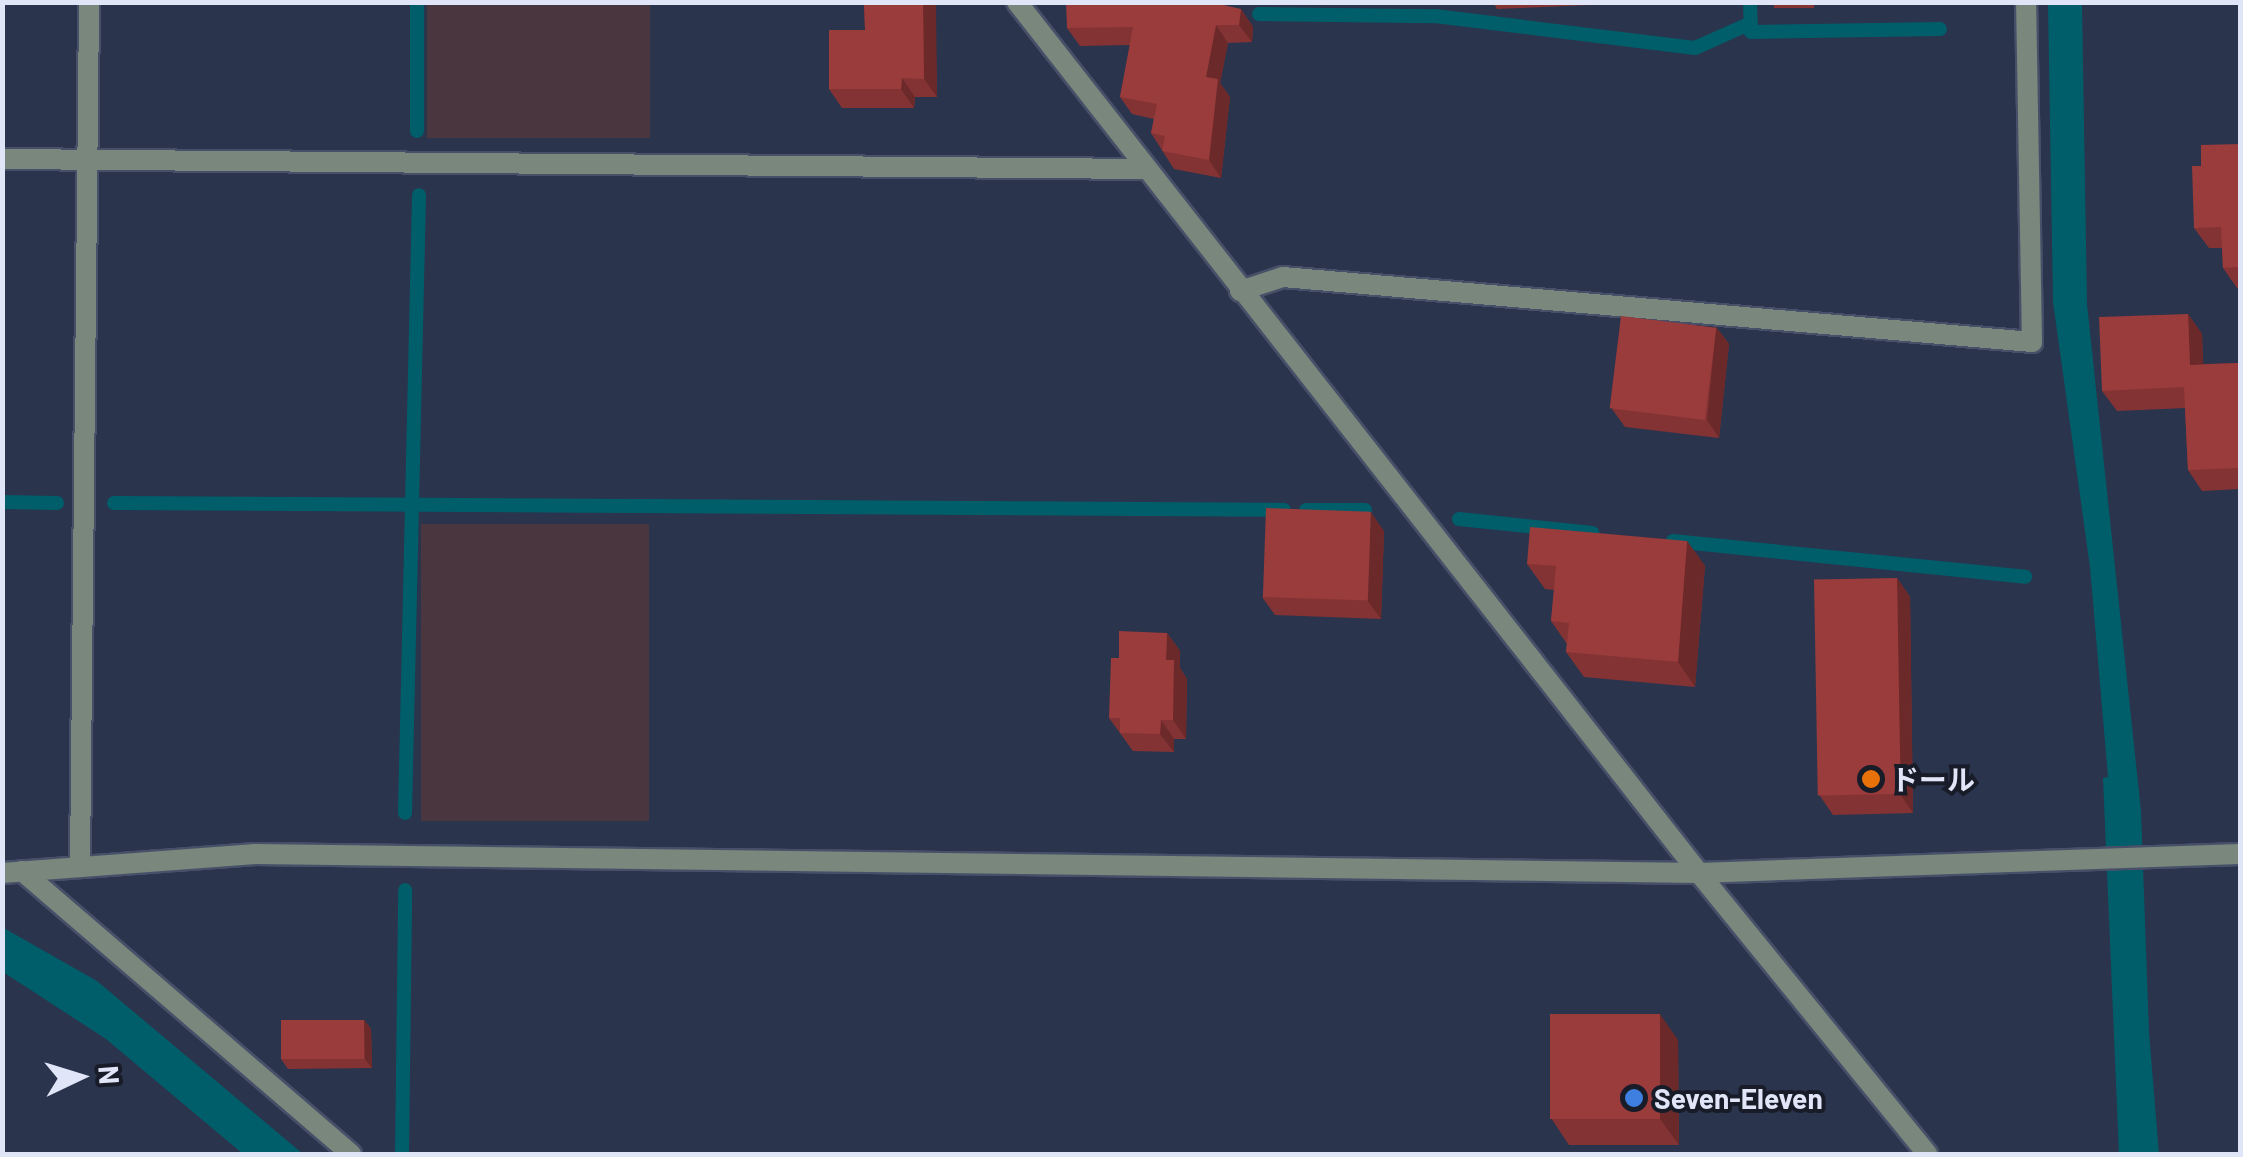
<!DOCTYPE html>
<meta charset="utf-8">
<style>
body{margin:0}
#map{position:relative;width:2243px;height:1157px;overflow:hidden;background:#2a344d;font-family:Barlow,"Noto Sans JP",sans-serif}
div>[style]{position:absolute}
.industrial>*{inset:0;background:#49363e;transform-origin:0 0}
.water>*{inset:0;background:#005e6a}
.stream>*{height:14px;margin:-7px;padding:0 7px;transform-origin:7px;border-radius:7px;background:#005e6a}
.roads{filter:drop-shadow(2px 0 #475068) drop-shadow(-2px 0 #475068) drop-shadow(0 2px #475068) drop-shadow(0 -2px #475068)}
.minor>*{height:20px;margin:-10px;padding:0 10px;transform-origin:10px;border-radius:10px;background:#79877d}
.tertiary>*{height:20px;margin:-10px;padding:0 10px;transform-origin:10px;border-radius:10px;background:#79877d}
.wall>*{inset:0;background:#843334;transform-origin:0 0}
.shaded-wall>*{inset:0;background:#6c292a}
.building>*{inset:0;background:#9a3b3c;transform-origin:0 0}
.dots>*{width:28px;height:28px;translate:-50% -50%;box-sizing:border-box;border:5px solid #171c28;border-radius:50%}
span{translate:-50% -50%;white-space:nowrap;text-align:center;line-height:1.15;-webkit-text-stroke:8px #171c28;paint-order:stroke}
.poi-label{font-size:28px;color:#e0e6f7;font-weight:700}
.left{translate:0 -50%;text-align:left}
.frame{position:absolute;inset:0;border:5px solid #e0e6f7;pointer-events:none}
.north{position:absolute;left:30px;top:1027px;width:100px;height:100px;-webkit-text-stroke:8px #171c28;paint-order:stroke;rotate:86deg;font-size:28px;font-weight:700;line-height:40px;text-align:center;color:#e0e6f7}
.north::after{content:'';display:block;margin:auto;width:35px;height:45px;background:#e0e6f7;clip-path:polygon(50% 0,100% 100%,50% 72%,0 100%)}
</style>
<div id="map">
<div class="industrial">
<i style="left:427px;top:3px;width:223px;height:135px"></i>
<i style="left:421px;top:524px;width:228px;height:297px"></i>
</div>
<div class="water">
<i style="clip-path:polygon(2048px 3px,2082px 3px,2087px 304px,2141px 811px,2149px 1032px,2159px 1154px,2119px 1154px,2103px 778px,2108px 777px,2090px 567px,2053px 302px)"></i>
<i style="clip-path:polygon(2px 927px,97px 981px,303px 1154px,243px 1154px,106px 1039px,3px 972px)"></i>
</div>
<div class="stream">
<i style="left:417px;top:2px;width:129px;rotate:90deg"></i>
<i style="left:1750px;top:2px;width:30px;rotate:88deg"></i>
<i style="left:1751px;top:32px;width:189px;rotate:-0.9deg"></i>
<i style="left:1259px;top:14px;width:176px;rotate:0.7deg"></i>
<i style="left:1435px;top:16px;width:262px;rotate:7deg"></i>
<i style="left:1695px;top:48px;width:61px;rotate:-24.1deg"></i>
<i style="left:2px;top:502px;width:55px;rotate:1deg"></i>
<i style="left:114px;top:503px;width:1170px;rotate:0.34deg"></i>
<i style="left:1306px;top:510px;width:59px"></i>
<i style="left:1459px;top:519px;width:134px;rotate:6deg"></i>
<i style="left:1673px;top:541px;width:354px;rotate:5.8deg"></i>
<i style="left:405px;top:813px;width:618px;rotate:-88.7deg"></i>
<i style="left:402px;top:1154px;width:264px;rotate:-89.3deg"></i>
</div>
<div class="roads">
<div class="minor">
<i style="left:1017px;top:2px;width:1106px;rotate:51.94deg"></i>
<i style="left:1699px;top:873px;width:362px;rotate:50.9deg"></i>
<i style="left:2px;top:159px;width:1142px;rotate:0.5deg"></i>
<i style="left:1240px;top:291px;width:45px;rotate:-18deg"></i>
<i style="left:1283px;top:277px;width:752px;rotate:4.96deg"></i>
<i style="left:2032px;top:342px;width:340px;rotate:-91deg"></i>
<i style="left:80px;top:865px;width:863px;rotate:-89.4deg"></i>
<i style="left:22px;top:871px;width:434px;rotate:40.7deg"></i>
</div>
<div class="tertiary">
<i style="left:2px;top:873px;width:254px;rotate:-4.3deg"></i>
<i style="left:255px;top:854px;width:1444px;rotate:0.75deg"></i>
<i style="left:1699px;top:873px;width:541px;rotate:-2.01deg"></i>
</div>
</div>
<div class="wall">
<i style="clip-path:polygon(864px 2px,935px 2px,937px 97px,915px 97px,914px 108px,842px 108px,829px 89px,865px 30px)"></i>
<i style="clip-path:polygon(1493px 2px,1590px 2px,1590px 5px,1497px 9px)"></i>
<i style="left:1774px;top:2px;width:40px;height:6px"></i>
<i style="clip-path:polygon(1241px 9px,1253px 27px,1252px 42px,1228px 43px,1220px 83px,1230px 97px,1221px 178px,1174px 169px,1151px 133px,1154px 119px,1132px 114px,1120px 97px,1130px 45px,1080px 46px,1067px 28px)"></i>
<i style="clip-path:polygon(2240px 144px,2240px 288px,2237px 288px,2223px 268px,2222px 248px,2209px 248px,2194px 228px,2201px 166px)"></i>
<i style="clip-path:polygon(2188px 314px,2202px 334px,2203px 364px,2240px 363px,2240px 489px,2202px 491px,2188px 470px,2185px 408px,2117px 411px,2102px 391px)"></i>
<i style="clip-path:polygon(1716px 327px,1729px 344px,1719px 438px,1625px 427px,1612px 409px)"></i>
<i style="clip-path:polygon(1384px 531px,1381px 619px,1275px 615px,1262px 597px)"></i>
<i style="clip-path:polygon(1687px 541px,1705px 566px,1695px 687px,1584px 677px,1566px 652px,1567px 644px,1551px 621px,1554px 590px,1545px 589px,1527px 564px)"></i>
<i style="clip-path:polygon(1897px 578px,1910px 597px,1913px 813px,1833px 815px,1820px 796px)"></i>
<i style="clip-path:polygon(1167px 633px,1180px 651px,1180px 668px,1187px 679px,1186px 739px,1174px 739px,1174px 752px,1133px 751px,1109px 718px)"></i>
<i style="clip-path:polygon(364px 1020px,371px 1029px,372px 1068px,288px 1069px,281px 1059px)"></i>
<i style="clip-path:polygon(1678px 1040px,1679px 1145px,1569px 1145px,1551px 1118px)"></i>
</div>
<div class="shaded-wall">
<i style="clip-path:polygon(923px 2px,935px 2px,936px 4px,937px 97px,924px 79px)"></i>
<i style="clip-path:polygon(1241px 9px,1253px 27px,1252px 42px,1239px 25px)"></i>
<i style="clip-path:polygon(1216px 25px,1228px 43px,1220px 83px,1230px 97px,1221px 178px,1209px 160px,1206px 77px)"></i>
<i style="clip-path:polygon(902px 78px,915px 97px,914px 108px,901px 89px)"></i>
<i style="clip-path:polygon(2188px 314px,2202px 334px,2204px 385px,2190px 365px)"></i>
<i style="clip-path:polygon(1716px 327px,1729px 344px,1719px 438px,1707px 420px)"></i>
<i style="clip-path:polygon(1371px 512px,1384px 531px,1381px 619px,1367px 600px)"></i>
<i style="clip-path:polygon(1687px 541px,1705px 566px,1695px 687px,1678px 662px)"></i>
<i style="clip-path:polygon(1897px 578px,1910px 597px,1913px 813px,1900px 794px)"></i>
<i style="clip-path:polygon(1167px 633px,1180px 651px,1180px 668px,1187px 679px,1186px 739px,1173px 720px,1166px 660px)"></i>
<i style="clip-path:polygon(1161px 720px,1174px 739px,1174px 752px,1160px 734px)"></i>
<i style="clip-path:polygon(1660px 1014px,1678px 1040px,1679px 1145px,1660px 1119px)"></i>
<i style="clip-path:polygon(364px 1020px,371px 1029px,372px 1068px,365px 1059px)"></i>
</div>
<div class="building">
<i style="clip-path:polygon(864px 2px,923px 2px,924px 79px,902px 78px,901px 89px,829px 89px,829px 30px,865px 30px)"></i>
<i style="clip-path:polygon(1066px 2px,1210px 2px,1241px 9px,1239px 25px,1216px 25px,1206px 77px,1218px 79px,1209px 160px,1162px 151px,1165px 136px,1151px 133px,1157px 104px,1120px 97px,1133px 27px,1067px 28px)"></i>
<i style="clip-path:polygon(2240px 144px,2240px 267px,2223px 268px,2221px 227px,2194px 228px,2192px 166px,2201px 166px,2201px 145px)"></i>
<i style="clip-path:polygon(2188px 314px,2190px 365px,2240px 363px,2240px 468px,2188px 470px,2184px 387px,2102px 391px,2099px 317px)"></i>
<i style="left:1621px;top:316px;width:96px;height:93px;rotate:7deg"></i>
<i style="left:1266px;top:508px;width:105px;height:89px;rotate:2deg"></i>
<i style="clip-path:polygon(1530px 527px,1687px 541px,1678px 662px,1566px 652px,1569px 623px,1551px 621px,1556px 566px,1527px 564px)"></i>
<i style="left:1897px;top:578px;width:216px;height:83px;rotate:89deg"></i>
<i style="clip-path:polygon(1119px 631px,1167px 633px,1166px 660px,1174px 660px,1173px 720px,1161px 720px,1160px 734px,1120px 733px,1120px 718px,1109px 718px,1111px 658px,1119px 658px)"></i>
<i style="left:1660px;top:1014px;width:105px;height:110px;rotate:90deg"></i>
<i style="left:281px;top:1020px;width:83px;height:39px"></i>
</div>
<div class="dots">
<i style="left:1871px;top:779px;background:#e8710a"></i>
<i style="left:1634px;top:1098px;background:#3f7fe0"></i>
</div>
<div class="poi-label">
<span class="left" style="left:1891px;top:779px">ドール</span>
<span class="left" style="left:1654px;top:1098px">Seven-Eleven</span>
</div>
<div class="frame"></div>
<div class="north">N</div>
</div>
